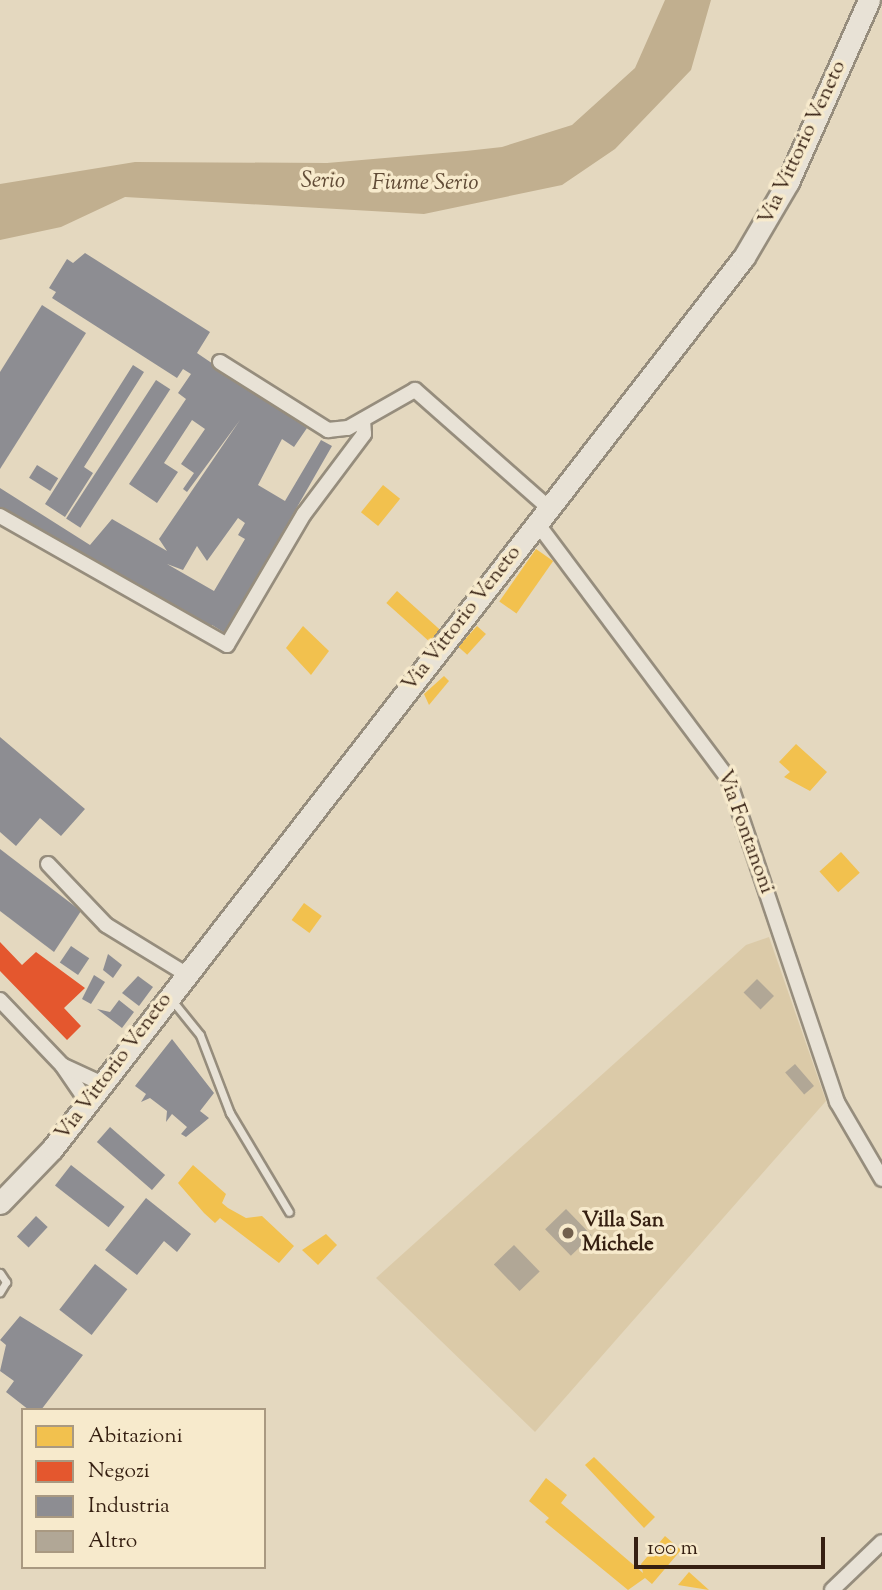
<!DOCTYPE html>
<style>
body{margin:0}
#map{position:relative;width:882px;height:1590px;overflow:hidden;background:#e4d8bf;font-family:"Sorts Mill Goudy",serif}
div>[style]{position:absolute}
.green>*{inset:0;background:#dbcaa8}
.water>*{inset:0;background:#c1af8f}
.homes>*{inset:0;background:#f2c14e;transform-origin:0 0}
.shops>*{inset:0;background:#e4572e}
.industry>*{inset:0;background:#8d8d92;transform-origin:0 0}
.building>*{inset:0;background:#b1a796;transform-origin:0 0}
.roads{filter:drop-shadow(2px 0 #968d7d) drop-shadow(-2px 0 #968d7d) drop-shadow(0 2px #968d7d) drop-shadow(0 -2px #968d7d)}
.lane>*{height:7px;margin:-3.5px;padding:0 3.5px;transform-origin:3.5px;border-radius:3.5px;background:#e8e2d6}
.street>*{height:14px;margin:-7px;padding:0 7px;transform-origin:7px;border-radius:7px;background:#e8e2d6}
.secondary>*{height:21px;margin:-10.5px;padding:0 10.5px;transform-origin:10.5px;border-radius:10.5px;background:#e8e2d6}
.dots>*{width:19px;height:19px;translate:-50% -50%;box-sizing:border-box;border:4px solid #f7eacc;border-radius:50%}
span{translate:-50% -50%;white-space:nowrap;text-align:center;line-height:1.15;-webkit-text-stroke:7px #f7eacc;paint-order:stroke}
.street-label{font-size:21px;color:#351f11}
.poi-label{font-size:21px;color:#351f11;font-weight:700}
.left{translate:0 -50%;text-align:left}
.water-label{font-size:23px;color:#614b36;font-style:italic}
.legend{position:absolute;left:21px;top:1408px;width:245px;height:161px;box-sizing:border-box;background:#f7eacc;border:2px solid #a99981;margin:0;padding:9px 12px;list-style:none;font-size:21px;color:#351f11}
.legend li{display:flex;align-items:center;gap:14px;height:35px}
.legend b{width:35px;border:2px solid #a99981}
.scale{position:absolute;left:634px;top:1537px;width:191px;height:32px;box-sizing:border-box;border:4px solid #351f11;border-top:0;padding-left:9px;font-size:21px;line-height:24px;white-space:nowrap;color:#351f11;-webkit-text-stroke:5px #f7eacc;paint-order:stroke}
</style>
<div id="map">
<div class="green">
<i style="clip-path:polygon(769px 937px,826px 1101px,535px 1432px,376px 1278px,746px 945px)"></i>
</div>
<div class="water">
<i style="clip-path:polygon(665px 0,711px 0,691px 70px,615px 149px,562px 185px,424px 214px,125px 197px,61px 227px,0 240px,0 184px,135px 162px,327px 163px,466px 151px,502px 147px,572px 125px,635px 68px)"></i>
</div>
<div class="homes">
<i style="left:383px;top:485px;width:22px;height:35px;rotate:39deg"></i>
<i style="left:536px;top:549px;width:21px;height:64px;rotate:35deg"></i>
<i style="left:397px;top:591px;width:59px;height:16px;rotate:42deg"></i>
<i style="clip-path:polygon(303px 626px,329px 651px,311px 675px,286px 648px)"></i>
<i style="left:477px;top:626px;width:12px;height:28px;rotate:42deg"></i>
<i style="clip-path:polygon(444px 676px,449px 681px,429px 705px,424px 694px)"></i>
<i style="clip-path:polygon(796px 744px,827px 772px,810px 791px,784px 777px,790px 772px,779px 762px)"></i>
<i style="left:841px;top:852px;width:28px;height:29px;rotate:48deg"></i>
<i style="left:304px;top:903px;width:22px;height:21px;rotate:36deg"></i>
<i style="clip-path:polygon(193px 1165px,226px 1194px,222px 1203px,228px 1208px,246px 1218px,262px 1216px,294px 1246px,279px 1263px,220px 1218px,215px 1223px,204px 1213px,178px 1183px)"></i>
<i style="clip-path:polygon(326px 1234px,337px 1245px,318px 1265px,302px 1250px)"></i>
<i style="clip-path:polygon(594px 1457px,655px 1517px,644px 1528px,585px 1465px)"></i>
<i style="clip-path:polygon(546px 1478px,567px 1495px,561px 1503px,643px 1573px,641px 1564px,665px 1536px,681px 1550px,652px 1584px,645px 1578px,628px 1590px,545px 1522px,549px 1518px,529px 1501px)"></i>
<i style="clip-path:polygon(689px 1572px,709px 1590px,678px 1585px)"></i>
</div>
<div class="shops">
<i style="clip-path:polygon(0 942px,22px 965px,36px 952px,85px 988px,64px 1008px,81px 1026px,67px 1040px,0 971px)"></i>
</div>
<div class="industry">
<i style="clip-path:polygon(evenodd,85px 253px,210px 332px,197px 353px,307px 428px,294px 447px,282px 439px,258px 485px,285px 501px,321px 440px,332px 446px,225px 633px,212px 625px,208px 631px,0 507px,0 488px,90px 545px,112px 519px,167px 551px,159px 539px,240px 420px,187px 492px,183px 489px,194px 473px,181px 464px,205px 429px,192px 420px,164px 463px,178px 472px,157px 503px,129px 484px,186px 399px,178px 393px,191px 374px,183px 369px,177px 378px,52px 298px,56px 292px,49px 288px,67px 259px,73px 263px,85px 253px,238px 518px,245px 523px,238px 535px,245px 539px,214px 591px,167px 564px,183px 570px,197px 546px,207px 561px,238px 518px)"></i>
<i style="clip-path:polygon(42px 305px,86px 333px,0 469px,0 372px)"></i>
<i style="clip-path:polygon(133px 365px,144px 372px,84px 467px,93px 473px,65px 517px,45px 504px)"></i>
<i style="left:156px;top:380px;width:17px;height:165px;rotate:33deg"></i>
<i style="left:37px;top:465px;width:25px;height:15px;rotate:32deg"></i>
<i style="clip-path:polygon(0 737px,85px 809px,61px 836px,40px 818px,16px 846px,0 832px)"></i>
<i style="clip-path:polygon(0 849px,81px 911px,54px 952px,0 911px)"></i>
<i style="left:71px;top:946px;width:22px;height:20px;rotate:34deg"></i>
<i style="clip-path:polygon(108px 954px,122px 965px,113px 978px,103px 970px)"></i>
<i style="clip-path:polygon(94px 975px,105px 982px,91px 1004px,82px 999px)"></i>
<i style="clip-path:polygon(138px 976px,153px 987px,139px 1006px,122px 993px)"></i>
<i style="clip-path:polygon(119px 1000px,134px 1012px,122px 1028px,97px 1009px,110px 1012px)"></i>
<i style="clip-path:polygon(172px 1039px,214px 1093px,200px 1111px,209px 1118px,186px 1137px,181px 1134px,187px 1127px,172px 1114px,166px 1122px,167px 1111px,150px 1098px,141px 1102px,146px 1094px,135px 1086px)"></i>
<i style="left:110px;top:1127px;width:73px;height:20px;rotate:41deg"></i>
<i style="left:71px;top:1165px;width:68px;height:26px;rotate:38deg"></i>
<i style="clip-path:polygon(146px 1198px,191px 1234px,177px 1252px,164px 1241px,137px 1275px,105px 1250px)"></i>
<i style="left:36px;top:1216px;width:16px;height:28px;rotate:43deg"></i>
<i style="left:95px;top:1264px;width:41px;height:58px;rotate:38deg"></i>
<i style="clip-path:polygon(20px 1316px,83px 1355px,41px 1410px,29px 1410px,6px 1392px,14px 1381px,0 1371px,6px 1345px,0 1340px)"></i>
</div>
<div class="building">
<i style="left:757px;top:979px;width:24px;height:19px;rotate:45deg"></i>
<i style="left:795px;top:1064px;width:29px;height:13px;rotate:49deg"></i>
<i style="left:566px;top:1209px;width:37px;height:29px;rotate:46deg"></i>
<i style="left:514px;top:1245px;width:37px;height:28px;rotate:46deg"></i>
</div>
<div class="roads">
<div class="lane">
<i style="left:171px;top:999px;width:46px;rotate:51.1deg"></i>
<i style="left:200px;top:1035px;width:84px;rotate:69deg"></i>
<i style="left:230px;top:1113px;width:115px;rotate:59.2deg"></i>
<i style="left:0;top:1273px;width:11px;rotate:56deg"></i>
<i style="left:6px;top:1282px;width:12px;rotate:121deg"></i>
</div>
<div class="street">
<i style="left:220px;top:362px;width:128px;rotate:32.2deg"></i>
<i style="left:328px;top:430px;width:20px;rotate:-6deg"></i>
<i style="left:348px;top:428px;width:77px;rotate:-29.6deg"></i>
<i style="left:415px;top:390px;width:179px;rotate:41.4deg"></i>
<i style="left:0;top:516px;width:261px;rotate:29.6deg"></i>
<i style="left:227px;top:645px;width:152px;rotate:-59.6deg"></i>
<i style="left:304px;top:514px;width:100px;rotate:-53.1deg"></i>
<i style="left:364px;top:434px;width:14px;rotate:-94deg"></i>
<i style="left:537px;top:523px;width:319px;rotate:53.2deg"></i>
<i style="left:728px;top:778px;width:342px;rotate:71.4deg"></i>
<i style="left:837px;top:1102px;width:89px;rotate:59.7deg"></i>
<i style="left:48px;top:864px;width:84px;rotate:46.4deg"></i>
<i style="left:106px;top:925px;width:94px;rotate:31.5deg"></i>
<i style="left:0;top:1000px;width:90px;rotate:46.4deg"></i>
<i style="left:62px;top:1065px;width:46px;rotate:55.6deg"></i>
<i style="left:64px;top:1066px;width:43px;rotate:24.8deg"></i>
<i style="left:832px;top:1590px;width:69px;rotate:-43.8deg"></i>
</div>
<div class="secondary">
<i style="left:0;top:1203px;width:75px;rotate:-46.1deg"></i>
<i style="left:52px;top:1149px;width:1129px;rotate:-52.2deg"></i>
<i style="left:744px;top:257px;width:87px;rotate:-59.6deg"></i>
<i style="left:788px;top:182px;width:199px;rotate:-66deg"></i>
</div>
</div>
<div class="dots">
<i style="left:568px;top:1233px;background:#72604e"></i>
</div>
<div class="street-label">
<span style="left:803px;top:143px;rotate:-65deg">Via Vittorio Veneto</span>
<span style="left:462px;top:619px;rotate:-52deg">Via Vittorio Veneto</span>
<span style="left:745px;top:832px;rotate:70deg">Via Fontanoni</span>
<span style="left:114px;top:1067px;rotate:-53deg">Via Vittorio Veneto</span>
</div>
<div class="poi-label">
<span class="left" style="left:582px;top:1233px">Villa San<br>Michele</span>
</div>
<div class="water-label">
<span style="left:323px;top:182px;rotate:1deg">Serio</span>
<span style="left:425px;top:184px">Fiume Serio</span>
</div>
<ul class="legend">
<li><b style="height:19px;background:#f2c14e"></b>Abitazioni</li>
<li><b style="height:19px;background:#e4572e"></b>Negozi</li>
<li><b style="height:19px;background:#8d8d92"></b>Industria</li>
<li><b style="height:19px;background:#b1a796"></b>Altro</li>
</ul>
<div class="scale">100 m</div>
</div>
